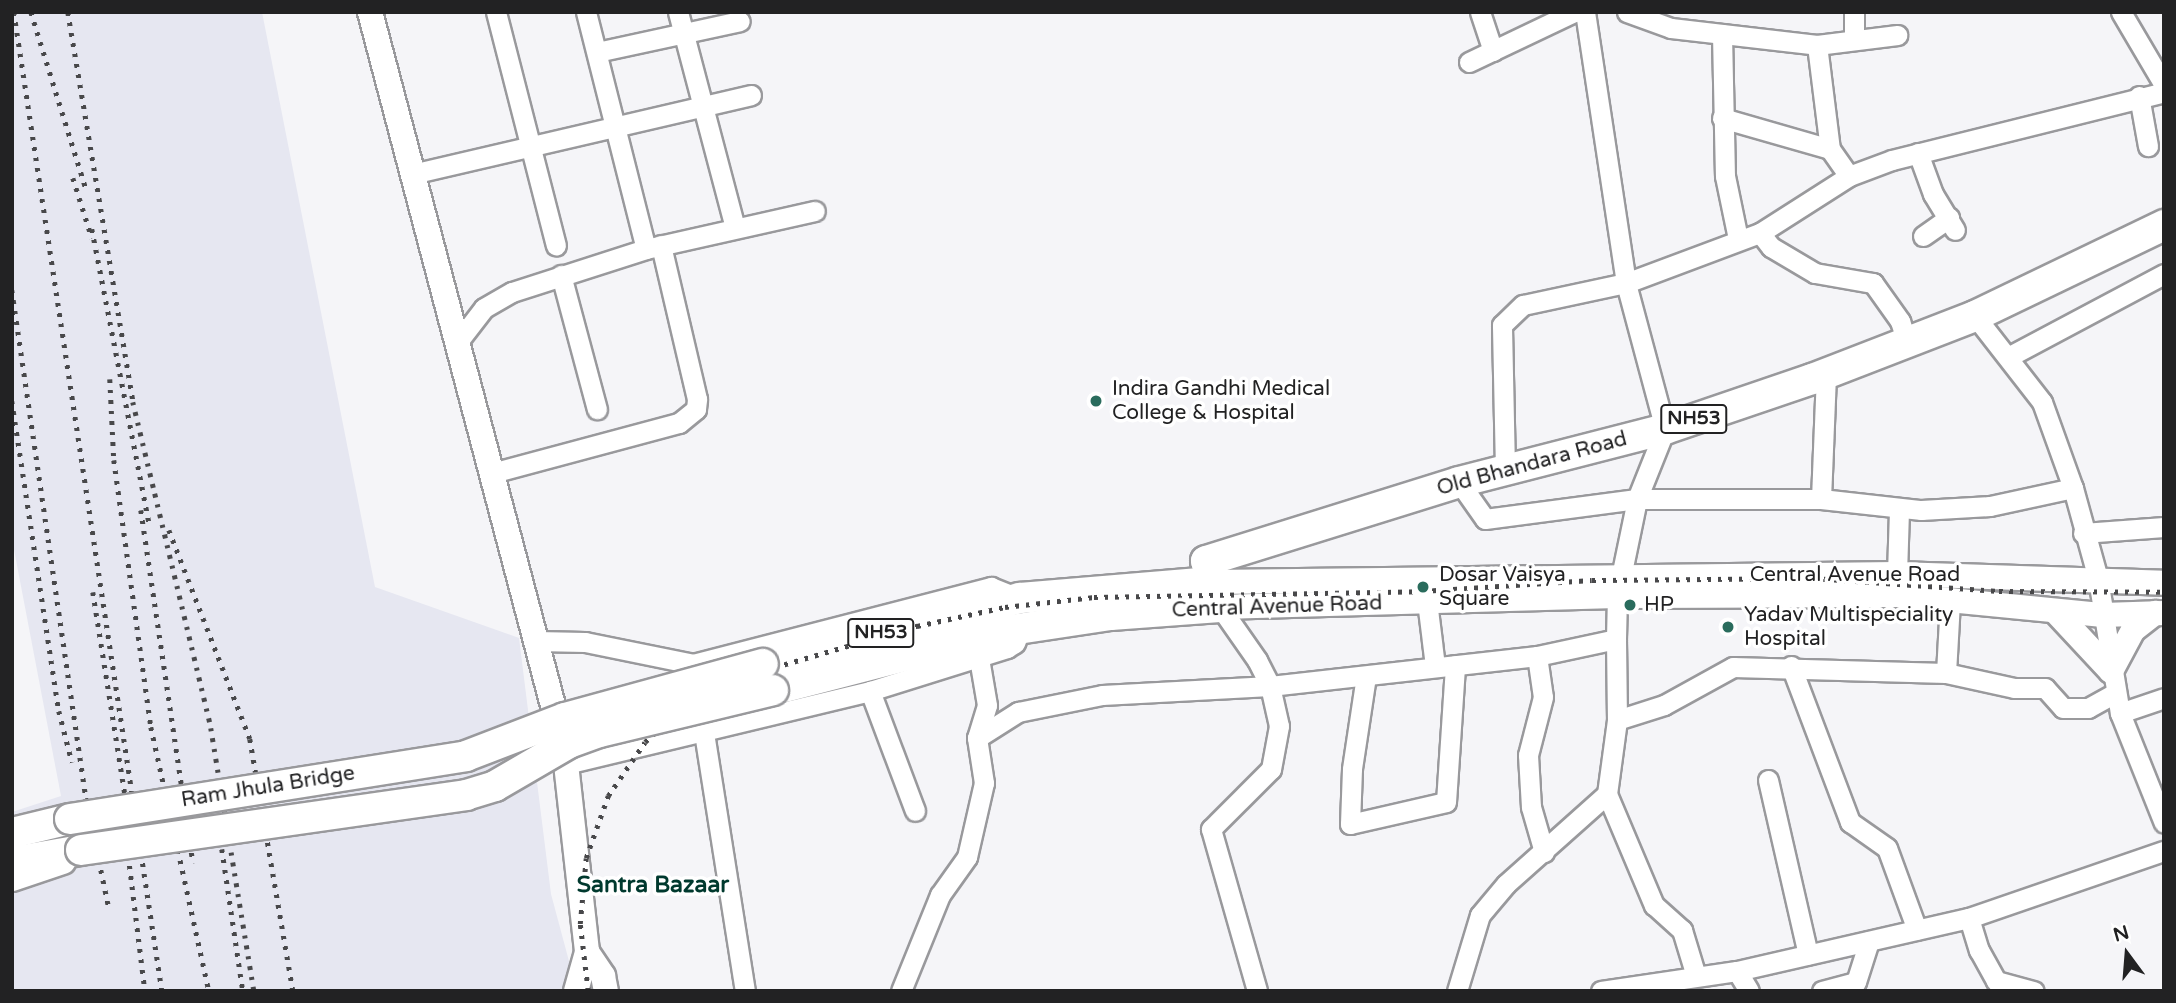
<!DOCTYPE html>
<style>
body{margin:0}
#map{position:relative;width:2176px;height:1003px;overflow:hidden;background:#f5f5f8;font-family:"Varela Round",sans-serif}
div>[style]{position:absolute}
.built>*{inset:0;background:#e6e7f1}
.roads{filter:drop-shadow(2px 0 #99999c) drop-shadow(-2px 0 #99999c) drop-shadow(0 2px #99999c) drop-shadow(0 -2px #99999c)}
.minor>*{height:19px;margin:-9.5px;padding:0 9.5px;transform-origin:9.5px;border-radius:9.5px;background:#fff}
.major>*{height:24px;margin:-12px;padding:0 12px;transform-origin:12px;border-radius:12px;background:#fff}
.highway>*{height:30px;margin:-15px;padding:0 15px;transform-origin:15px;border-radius:15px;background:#fff}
.rail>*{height:4.5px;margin-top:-2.25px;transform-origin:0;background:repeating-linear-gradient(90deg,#48484a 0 3.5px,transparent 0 10.5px)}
.bridges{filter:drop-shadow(2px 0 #99999c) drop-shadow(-2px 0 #99999c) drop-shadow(0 2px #99999c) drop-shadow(0 -2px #99999c)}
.highway-bridge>*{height:30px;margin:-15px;padding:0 15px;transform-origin:15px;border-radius:15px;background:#fff}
.dots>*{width:19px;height:19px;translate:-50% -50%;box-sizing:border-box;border:4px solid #fff;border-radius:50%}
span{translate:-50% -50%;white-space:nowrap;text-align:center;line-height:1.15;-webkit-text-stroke:7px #fff;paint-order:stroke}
.shield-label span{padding:2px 5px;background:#fff;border:2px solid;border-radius:5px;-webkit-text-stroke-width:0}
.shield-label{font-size:19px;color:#222223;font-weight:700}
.poi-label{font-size:21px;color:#222223}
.left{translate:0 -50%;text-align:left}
.street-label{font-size:21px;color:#222223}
.neighbourhood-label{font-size:23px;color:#00392e;font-weight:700}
.frame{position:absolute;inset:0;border:14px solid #222223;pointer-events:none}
.north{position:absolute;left:2092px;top:919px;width:70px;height:70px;-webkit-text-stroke:5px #fff;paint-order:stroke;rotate:344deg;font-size:19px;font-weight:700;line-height:28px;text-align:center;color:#222223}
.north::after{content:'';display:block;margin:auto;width:24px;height:32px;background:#222223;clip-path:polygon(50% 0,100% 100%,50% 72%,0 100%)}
</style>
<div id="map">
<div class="built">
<i style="clip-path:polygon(12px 12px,262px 12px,375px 587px,519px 638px,551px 894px,577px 991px,12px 991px,12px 812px,61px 796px,12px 539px)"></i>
</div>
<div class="roads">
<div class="minor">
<i style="left:496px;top:12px;width:241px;rotate:75.6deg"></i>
<i style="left:586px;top:12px;width:244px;rotate:75.8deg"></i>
<i style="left:678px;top:12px;width:223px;rotate:75.2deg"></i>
<i style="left:1480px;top:12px;width:41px;rotate:71.6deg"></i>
<i style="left:1627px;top:12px;width:47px;rotate:20deg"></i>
<i style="left:1671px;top:28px;width:147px;rotate:6.6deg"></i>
<i style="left:1817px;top:45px;width:81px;rotate:-7.1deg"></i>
<i style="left:1854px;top:12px;width:27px;rotate:90deg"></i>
<i style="left:2121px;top:12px;width:85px;rotate:59.5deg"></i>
<i style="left:1722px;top:34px;width:142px;rotate:88.8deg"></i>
<i style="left:1725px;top:176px;width:64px;rotate:78.3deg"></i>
<i style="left:1817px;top:45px;width:105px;rotate:82.9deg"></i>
<i style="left:597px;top:52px;width:146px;rotate:-12.2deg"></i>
<i style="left:1469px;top:62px;width:116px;rotate:-25.5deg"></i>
<i style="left:2139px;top:96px;width:51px;rotate:79.8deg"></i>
<i style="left:1722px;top:118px;width:112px;rotate:16deg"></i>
<i style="left:1830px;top:149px;width:33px;rotate:55deg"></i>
<i style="left:1918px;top:153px;width:44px;rotate:69.9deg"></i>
<i style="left:1933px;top:194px;width:42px;rotate:58.6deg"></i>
<i style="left:412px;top:174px;width:348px;rotate:-13.1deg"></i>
<i style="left:1760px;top:233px;width:18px;rotate:52deg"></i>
<i style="left:1771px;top:247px;width:51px;rotate:30.6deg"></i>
<i style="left:1815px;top:273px;width:59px;rotate:9.8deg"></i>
<i style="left:1873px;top:283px;width:47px;rotate:54.6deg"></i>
<i style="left:1900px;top:321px;width:20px;rotate:72deg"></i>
<i style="left:1923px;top:236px;width:32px;rotate:-35deg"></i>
<i style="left:561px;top:275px;width:139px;rotate:75deg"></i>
<i style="left:1975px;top:316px;width:109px;rotate:52.1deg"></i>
<i style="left:2042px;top:402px;width:91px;rotate:70.2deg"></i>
<i style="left:457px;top:343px;width:44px;rotate:-52.4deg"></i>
<i style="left:484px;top:308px;width:32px;rotate:-30deg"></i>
<i style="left:512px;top:292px;width:141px;rotate:-17.8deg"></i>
<i style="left:646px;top:249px;width:173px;rotate:-12.7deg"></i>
<i style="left:2008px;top:357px;width:177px;rotate:-28deg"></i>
<i style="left:1505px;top:470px;width:145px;rotate:-91.2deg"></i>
<i style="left:1502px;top:325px;width:29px;rotate:-44deg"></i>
<i style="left:1523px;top:305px;width:105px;rotate:-12.1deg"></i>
<i style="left:1626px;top:283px;width:143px;rotate:-20.5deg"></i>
<i style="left:1760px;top:233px;width:106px;rotate:-32.6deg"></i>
<i style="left:1849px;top:176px;width:46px;rotate:-20.4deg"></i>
<i style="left:1892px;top:160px;width:280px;rotate:-14deg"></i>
<i style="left:492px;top:473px;width:194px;rotate:-15deg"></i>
<i style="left:679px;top:423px;width:22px;rotate:-39deg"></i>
<i style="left:696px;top:409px;width:10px;rotate:-84deg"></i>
<i style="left:697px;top:399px;width:158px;rotate:-103.2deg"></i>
<i style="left:1459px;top:482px;width:45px;rotate:54.9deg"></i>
<i style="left:1485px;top:519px;width:153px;rotate:-7.5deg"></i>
<i style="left:1637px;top:499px;width:184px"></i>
<i style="left:1821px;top:499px;width:101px;rotate:6.3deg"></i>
<i style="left:1921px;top:510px;width:69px;rotate:-3.3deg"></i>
<i style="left:1990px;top:506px;width:85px;rotate:-12.2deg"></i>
<i style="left:2073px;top:488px;width:94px;rotate:74.6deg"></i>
<i style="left:2098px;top:579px;width:136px;rotate:80.7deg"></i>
<i style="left:2120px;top:713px;width:46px;rotate:-18.8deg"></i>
<i style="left:1821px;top:499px;width:125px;rotate:-87.7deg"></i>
<i style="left:2083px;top:533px;width:81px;rotate:-4.2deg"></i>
<i style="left:1897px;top:574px;width:65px;rotate:-88.2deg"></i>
<i style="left:1427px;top:601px;width:65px;rotate:83deg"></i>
<i style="left:1220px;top:607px;width:65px;rotate:55.1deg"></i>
<i style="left:1257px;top:660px;width:29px;rotate:63deg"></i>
<i style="left:1270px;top:686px;width:269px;rotate:-6.4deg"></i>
<i style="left:1537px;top:656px;width:81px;rotate:-12.1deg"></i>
<i style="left:1616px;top:639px;width:43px;rotate:-88.7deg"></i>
<i style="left:1617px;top:596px;width:99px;rotate:-78.3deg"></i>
<i style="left:1637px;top:499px;width:75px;rotate:-68.2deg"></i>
<i style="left:1665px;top:429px;width:151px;rotate:-105deg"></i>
<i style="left:1626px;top:283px;width:274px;rotate:-98.6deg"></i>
<i style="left:1616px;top:639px;width:81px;rotate:89.3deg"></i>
<i style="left:1617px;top:720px;width:49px;rotate:-17.7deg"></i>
<i style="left:1664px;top:705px;width:79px;rotate:-28.8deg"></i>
<i style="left:1733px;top:667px;width:213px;rotate:1.6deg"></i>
<i style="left:1946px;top:673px;width:72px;rotate:-86.8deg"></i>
<i style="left:536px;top:641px;width:49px;rotate:1.2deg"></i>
<i style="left:585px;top:642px;width:110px;rotate:11.5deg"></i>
<i style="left:693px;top:664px;width:308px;rotate:-14.5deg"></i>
<i style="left:991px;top:587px;width:29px;rotate:22deg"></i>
<i style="left:1537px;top:656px;width:41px;rotate:81.7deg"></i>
<i style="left:1543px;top:697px;width:60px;rotate:104.5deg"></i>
<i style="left:1528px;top:755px;width:52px;rotate:86.7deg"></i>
<i style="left:1531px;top:807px;width:47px;rotate:73.9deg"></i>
<i style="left:1791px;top:666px;width:167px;rotate:69.3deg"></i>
<i style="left:1850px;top:822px;width:45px;rotate:35.1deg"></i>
<i style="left:1887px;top:848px;width:87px;rotate:69.9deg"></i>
<i style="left:1946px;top:673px;width:70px;rotate:12.4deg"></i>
<i style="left:2014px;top:688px;width:31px"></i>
<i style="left:2045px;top:688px;width:27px;rotate:48deg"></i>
<i style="left:2063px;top:708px;width:25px"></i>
<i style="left:2088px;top:708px;width:31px;rotate:-29deg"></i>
<i style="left:1366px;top:676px;width:94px;rotate:98.6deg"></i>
<i style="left:1352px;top:769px;width:55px;rotate:92.1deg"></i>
<i style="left:1350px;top:824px;width:98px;rotate:-12.9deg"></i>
<i style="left:1446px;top:802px;width:137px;rotate:-86.2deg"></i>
<i style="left:870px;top:691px;width:128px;rotate:69.4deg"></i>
<i style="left:2120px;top:713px;width:118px;rotate:68.2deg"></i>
<i style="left:702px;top:720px;width:274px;rotate:81deg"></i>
<i style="left:977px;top:738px;width:49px;rotate:-32.4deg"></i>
<i style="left:1018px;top:712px;width:86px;rotate:-11.4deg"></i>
<i style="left:1102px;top:695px;width:168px;rotate:-3.1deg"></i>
<i style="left:1270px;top:686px;width:41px;rotate:77.3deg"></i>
<i style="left:1279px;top:726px;width:44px;rotate:100.5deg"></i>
<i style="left:1271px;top:769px;width:85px;rotate:135deg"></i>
<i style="left:1211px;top:829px;width:168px;rotate:74.1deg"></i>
<i style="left:566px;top:764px;width:313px;rotate:-13.5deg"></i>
<i style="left:870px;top:691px;width:144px;rotate:-17.4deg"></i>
<i style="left:1007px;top:648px;width:9px;rotate:-32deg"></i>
<i style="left:1015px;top:643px;width:16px;rotate:-68deg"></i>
<i style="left:1768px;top:780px;width:179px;rotate:77.1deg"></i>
<i style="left:1607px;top:794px;width:121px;rotate:67.1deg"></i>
<i style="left:1654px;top:905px;width:38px;rotate:42deg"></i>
<i style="left:1682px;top:930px;width:48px;rotate:73.1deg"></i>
<i style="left:1969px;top:918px;width:34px;rotate:73deg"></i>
<i style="left:1979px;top:950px;width:35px;rotate:61deg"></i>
<i style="left:1996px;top:981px;width:39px;rotate:15deg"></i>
<i style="left:1737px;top:971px;width:23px;rotate:59deg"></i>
<i style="left:901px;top:991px;width:104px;rotate:-67.9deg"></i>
<i style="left:940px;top:895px;width:47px;rotate:-54.6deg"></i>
<i style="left:967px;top:857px;width:76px;rotate:-77.1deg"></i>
<i style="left:984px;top:783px;width:46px;rotate:-98.8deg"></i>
<i style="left:977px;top:738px;width:34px;rotate:-73deg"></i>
<i style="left:987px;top:705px;width:48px;rotate:-99.7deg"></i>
<i style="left:1457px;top:991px;width:79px;rotate:-73.2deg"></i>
<i style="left:1480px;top:915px;width:40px;rotate:-50deg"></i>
<i style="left:1506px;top:884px;width:135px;rotate:-41.7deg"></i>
<i style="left:1607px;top:794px;width:75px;rotate:-82.3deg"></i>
<i style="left:1601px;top:991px;width:137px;rotate:-8.4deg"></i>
<i style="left:1737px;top:971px;width:238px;rotate:-12.9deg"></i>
<i style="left:1969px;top:918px;width:206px;rotate:-19deg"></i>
<i style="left:1822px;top:991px;width:35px;rotate:-15deg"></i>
<i style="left:1856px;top:982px;width:43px;rotate:-72.4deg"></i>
</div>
<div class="major">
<i style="left:370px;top:12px;width:729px;rotate:75.22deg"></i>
<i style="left:556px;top:717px;width:48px;rotate:78deg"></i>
<i style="left:566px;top:764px;width:189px;rotate:83.6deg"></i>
<i style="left:587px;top:952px;width:29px;rotate:56deg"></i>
<i style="left:603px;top:976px;width:15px;rotate:79deg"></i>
<i style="left:1211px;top:582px;width:686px;rotate:-0.67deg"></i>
<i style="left:1897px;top:574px;width:267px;rotate:1.9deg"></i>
<i style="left:1220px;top:607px;width:397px;rotate:-1.6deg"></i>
<i style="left:1617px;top:596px;width:281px;rotate:-0.2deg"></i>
<i style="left:1898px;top:595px;width:206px;rotate:5.6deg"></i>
<i style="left:2103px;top:615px;width:61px;rotate:-1.9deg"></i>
<i style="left:2055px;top:611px;width:82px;rotate:47deg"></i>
<i style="left:2111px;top:671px;width:47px;rotate:-61.8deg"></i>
<i style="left:2133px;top:630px;width:28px;rotate:-38deg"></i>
<i style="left:12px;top:879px;width:54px;rotate:-18.4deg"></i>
<i style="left:576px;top:991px;width:41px;rotate:-74.2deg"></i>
</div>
<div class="highway">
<i style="left:763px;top:664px;width:265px;rotate:-14.4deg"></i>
<i style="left:1020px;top:598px;width:192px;rotate:-4.8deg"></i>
<i style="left:773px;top:690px;width:232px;rotate:-14.5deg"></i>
<i style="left:998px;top:632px;width:114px;rotate:-8.6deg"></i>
<i style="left:1111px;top:615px;width:109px;rotate:-4.2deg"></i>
<i style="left:1220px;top:607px;width:48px;rotate:-106.9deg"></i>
<i style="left:1206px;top:561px;width:265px;rotate:-17.3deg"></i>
<i style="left:1459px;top:482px;width:213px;rotate:-14.4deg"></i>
<i style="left:1665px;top:429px;width:155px;rotate:-18.8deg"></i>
<i style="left:1812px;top:379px;width:175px;rotate:-21.1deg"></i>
<i style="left:1975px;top:316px;width:210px;rotate:-25.7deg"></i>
<i style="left:12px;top:833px;width:60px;rotate:-13.6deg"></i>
<i style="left:12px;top:862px;width:70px;rotate:-9.9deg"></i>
</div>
</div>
<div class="rail">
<i style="left:14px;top:12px;width:990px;rotate:81.4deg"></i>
<i style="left:31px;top:12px;width:185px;rotate:72.7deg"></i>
<i style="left:68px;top:12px;width:395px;rotate:80.5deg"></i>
<i style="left:133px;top:402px;width:335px;rotate:76.5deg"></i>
<i style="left:211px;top:728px;width:266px;rotate:80.7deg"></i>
<i style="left:73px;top:178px;width:63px;rotate:72.4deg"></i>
<i style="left:92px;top:229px;width:298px;rotate:79deg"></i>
<i style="left:12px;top:290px;width:513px;rotate:81.71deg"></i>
<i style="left:86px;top:798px;width:112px;rotate:78.2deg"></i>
<i style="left:110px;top:379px;width:81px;rotate:87.2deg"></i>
<i style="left:114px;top:460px;width:270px;rotate:82.1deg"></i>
<i style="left:151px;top:727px;width:270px;rotate:77.6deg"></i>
<i style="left:12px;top:401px;width:314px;rotate:81.4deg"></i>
<i style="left:59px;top:711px;width:53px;rotate:75.7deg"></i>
<i style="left:141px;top:510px;width:357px;rotate:81.6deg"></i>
<i style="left:169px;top:530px;width:224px;rotate:68.8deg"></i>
<i style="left:250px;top:739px;width:256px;rotate:80.3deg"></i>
<i style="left:93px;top:592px;width:224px;rotate:81deg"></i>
<i style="left:122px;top:803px;width:189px;rotate:83deg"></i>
<i style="left:222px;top:849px;width:144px;rotate:81.6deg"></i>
<i style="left:588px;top:991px;width:67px;rotate:-96.8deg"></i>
<i style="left:580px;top:924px;width:66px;rotate:-84.8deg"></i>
<i style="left:586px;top:858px;width:66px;rotate:-70.5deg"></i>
<i style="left:608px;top:796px;width:65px;rotate:-55.6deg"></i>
<i style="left:645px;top:742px;width:44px;rotate:-43.2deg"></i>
<i style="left:677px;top:712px;width:66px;rotate:-30.1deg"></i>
<i style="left:734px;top:679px;width:191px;rotate:-16.2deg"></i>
<i style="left:917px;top:626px;width:90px;rotate:-12.2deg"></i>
<i style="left:1005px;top:607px;width:90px;rotate:-6.4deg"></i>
<i style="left:1094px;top:597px;width:328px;rotate:-1deg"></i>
<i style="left:1422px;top:591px;width:170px;rotate:-3.7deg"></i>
<i style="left:1592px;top:580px;width:221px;rotate:-0.5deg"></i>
<i style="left:1813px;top:578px;width:186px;rotate:4deg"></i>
<i style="left:1999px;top:591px;width:165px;rotate:0.3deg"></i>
</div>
<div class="bridges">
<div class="highway-bridge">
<i style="left:70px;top:819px;width:401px;rotate:-9deg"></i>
<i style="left:466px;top:756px;width:106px;rotate:-21deg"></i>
<i style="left:565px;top:718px;width:205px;rotate:-15.3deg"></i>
<i style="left:81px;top:850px;width:389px;rotate:-8.1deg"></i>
<i style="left:466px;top:795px;width:30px;rotate:-17deg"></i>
<i style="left:495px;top:786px;width:86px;rotate:-30.2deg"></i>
<i style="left:569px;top:743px;width:33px;rotate:-20deg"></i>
<i style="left:600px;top:732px;width:178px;rotate:-13.6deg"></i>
</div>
</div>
<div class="dots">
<i style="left:1096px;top:401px;background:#2a6c5d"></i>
<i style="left:1423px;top:587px;background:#2a6c5d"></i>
<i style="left:1630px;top:605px;background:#2a6c5d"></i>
<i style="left:1728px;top:627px;background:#2a6c5d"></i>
</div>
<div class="shield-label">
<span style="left:1694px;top:419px">NH53</span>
<span style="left:881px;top:633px">NH53</span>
</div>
<div class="poi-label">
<span class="left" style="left:1112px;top:401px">Indira Gandhi Medical<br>College &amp; Hospital</span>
<span class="left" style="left:1439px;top:587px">Dosar Vaisya<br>Square</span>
<span class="left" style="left:1644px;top:605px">HP</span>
<span class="left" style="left:1744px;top:627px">Yadav Multispeciality<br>Hospital</span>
</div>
<div class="street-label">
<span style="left:1532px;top:464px;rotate:-15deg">Old Bhandara Road</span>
<span style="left:1855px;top:575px">Central Avenue Road</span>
<span style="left:1277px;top:607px;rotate:-2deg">Central Avenue Road</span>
<span style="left:268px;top:787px;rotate:-9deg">Ram Jhula Bridge</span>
</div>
<div class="neighbourhood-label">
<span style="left:653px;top:885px">Santra Bazaar</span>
</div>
<div class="frame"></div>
<div class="north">N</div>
</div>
